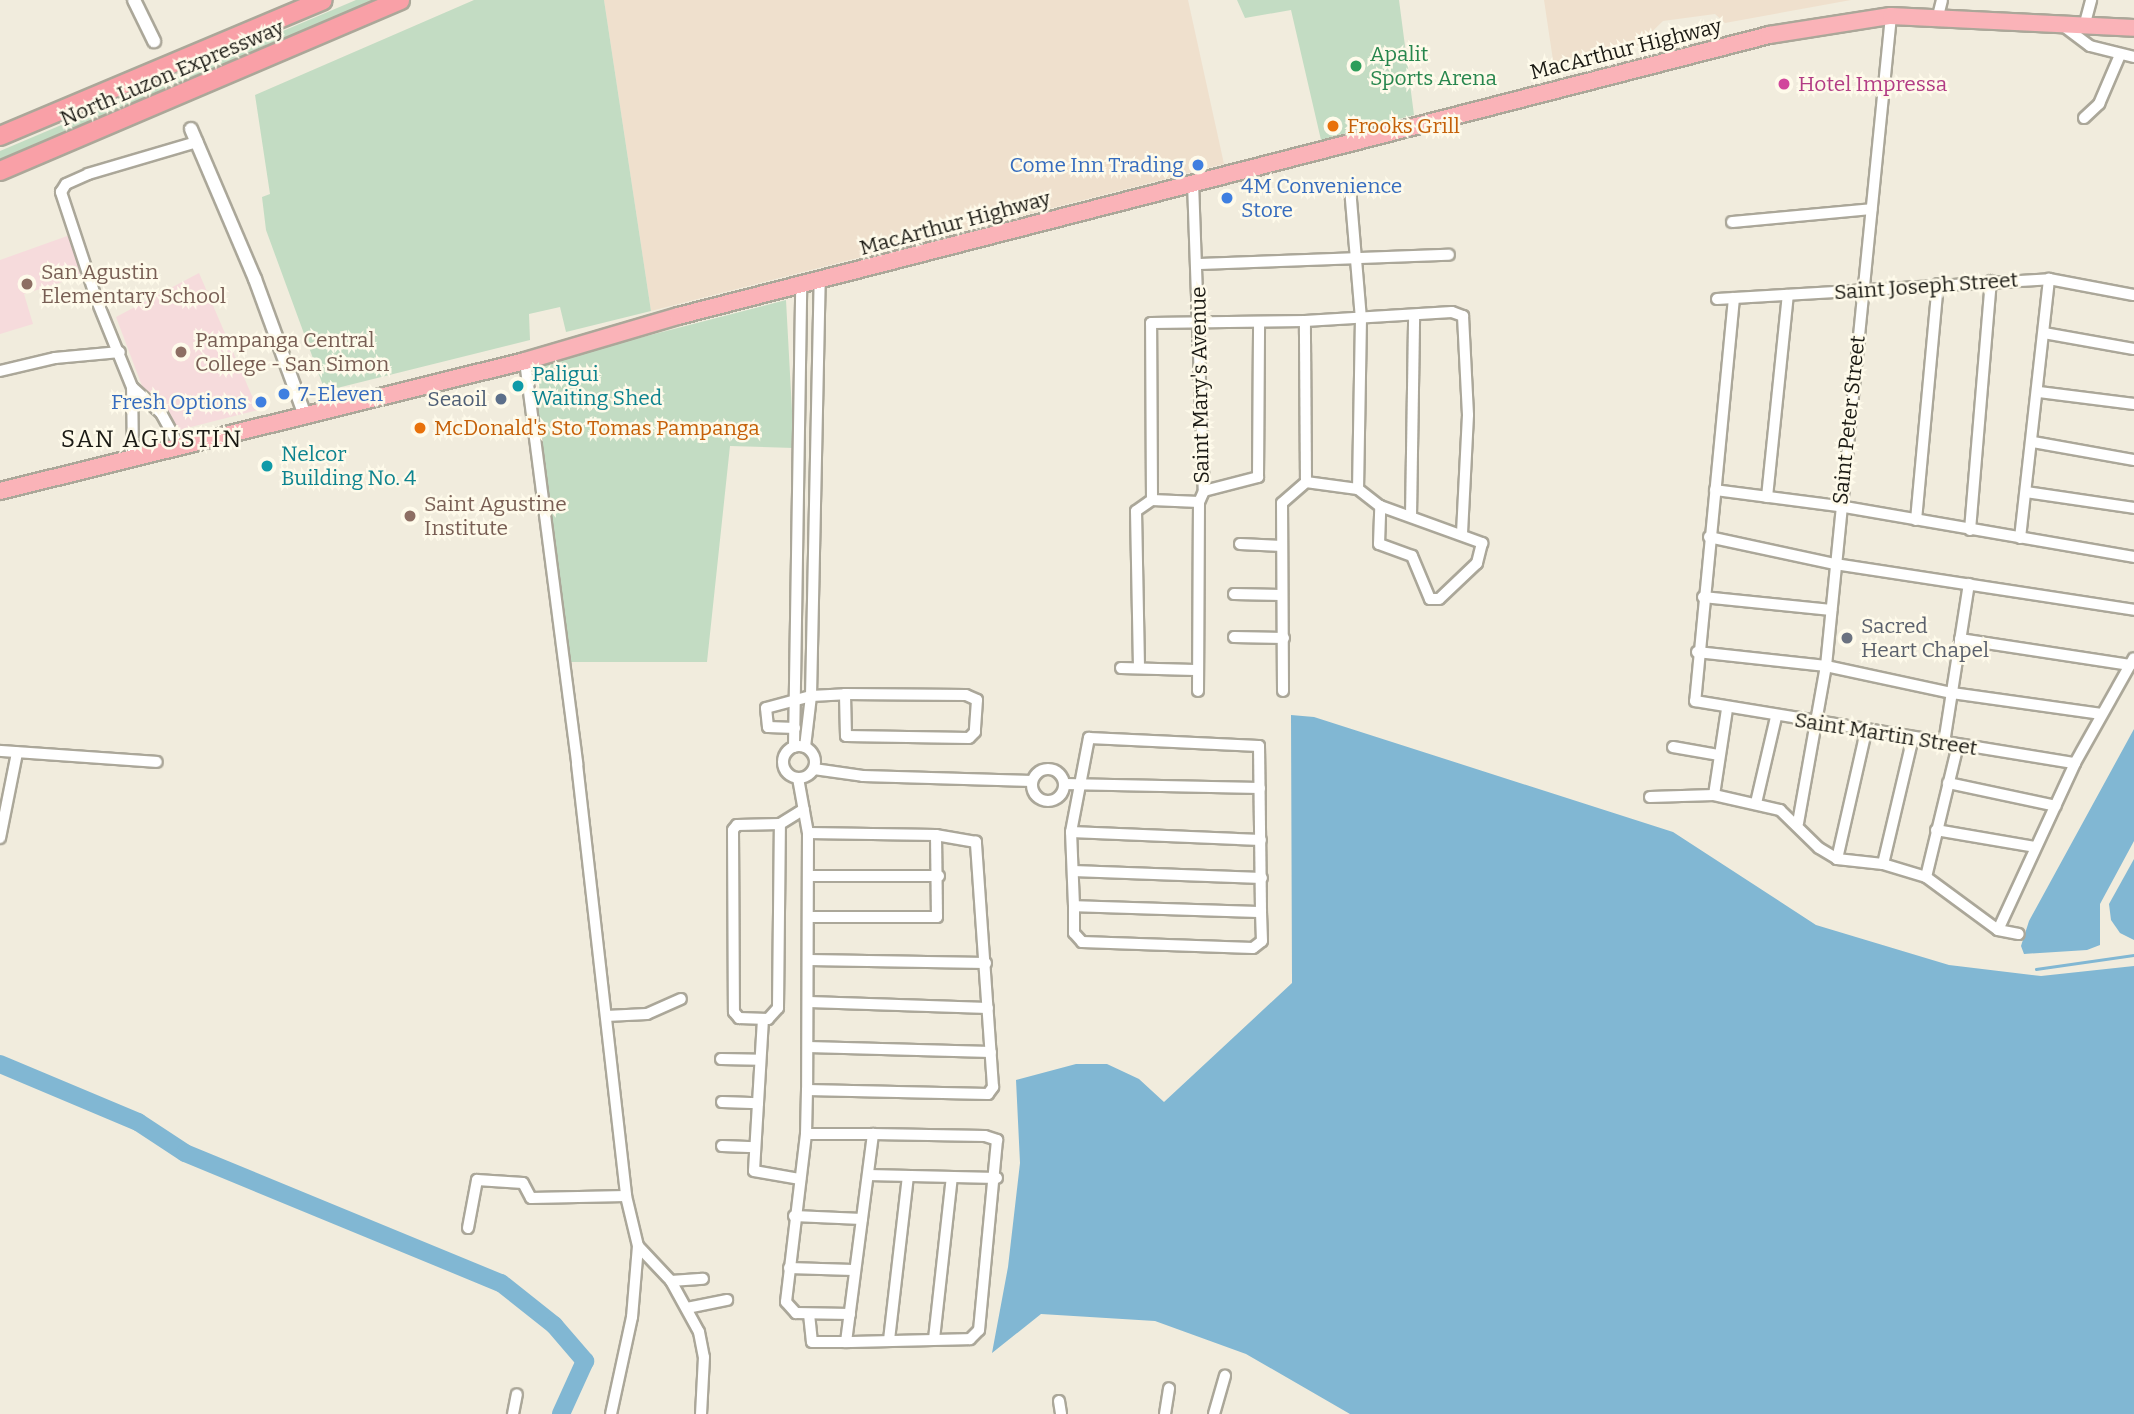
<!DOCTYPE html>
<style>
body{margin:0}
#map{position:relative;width:2134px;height:1414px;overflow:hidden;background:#f1ecdd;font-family:Bitter,serif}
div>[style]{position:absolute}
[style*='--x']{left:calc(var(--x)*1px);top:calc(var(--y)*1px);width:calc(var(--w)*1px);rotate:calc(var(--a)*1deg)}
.industrial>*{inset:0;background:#efe0cd}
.education>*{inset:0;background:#f6dbdc}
.green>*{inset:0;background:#c3dcc3}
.water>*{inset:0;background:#81b7d3}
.stream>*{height:2.5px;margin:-1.25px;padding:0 1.25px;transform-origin:1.25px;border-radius:1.25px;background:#81b7d3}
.river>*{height:18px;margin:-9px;padding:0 9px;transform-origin:9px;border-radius:9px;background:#81b7d3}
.roads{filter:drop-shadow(2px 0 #aba799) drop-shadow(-2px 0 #aba799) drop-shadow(0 2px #aba799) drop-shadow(0 -2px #aba799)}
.minor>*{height:10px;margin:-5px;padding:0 5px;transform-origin:5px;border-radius:5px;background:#fff}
.minor>.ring{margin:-5px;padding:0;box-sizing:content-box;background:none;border:10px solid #fff;border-radius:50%}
.secondary>*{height:12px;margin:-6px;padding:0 6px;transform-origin:6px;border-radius:6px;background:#fff}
.trunk>*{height:16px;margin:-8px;padding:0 8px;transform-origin:8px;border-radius:8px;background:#fab3b8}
.motorway>*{height:18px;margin:-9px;padding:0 9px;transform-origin:9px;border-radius:9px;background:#f9a0a7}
.dots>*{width:19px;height:19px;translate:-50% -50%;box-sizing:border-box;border:4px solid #fefaea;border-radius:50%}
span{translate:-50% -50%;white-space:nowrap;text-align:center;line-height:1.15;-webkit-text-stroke:5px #fefaea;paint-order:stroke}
.street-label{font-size:21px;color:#1b1a14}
.leisure-label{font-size:21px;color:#27864d}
.left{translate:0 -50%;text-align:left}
.hotel-label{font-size:21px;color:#b23c85}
.food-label{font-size:21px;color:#c56008}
.shop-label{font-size:21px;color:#366cbe}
.right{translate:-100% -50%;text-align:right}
.education-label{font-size:21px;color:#785e54}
.culture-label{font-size:21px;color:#0d838f}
.service-label{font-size:21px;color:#4e5e75}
.worship-label{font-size:21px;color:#5b616d}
.quarter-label{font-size:24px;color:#1b1a14;letter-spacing:2px}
</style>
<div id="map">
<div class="industrial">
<div style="clip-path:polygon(604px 0,1188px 0,1224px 164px,651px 311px)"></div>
<div style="clip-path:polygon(1544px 0,1851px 0,1725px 23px,1715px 14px,1663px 21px,1632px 51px,1554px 67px)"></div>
</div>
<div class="education">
<div style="clip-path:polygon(70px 235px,84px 275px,24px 294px,33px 324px,0 334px,0 260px)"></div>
<div style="clip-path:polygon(199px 273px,258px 410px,179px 430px,142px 386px,116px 317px)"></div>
</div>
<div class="green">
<div style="clip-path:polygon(356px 0,375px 0,0 159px,0 151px)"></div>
<div style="clip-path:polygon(474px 0,604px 0,651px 311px,566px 332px,560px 307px,529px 314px,530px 340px,325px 391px,266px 230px,262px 197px,270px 194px,255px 95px)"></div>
<div style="clip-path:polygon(1237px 0,1399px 0,1414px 115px,1321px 140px,1291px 10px,1245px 18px)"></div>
<div style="clip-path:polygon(786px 300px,794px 448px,730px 446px,707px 662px,569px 662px,533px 402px,540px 400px,538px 364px)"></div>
</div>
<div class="water">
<div style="clip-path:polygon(1291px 715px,1314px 717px,1673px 832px,1816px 925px,1949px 965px,2041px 976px,2134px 966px,2134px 1414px,1350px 1414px,1246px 1354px,1155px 1321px,1041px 1314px,992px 1353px,1008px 1267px,1020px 1163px,1016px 1080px,1076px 1064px,1107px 1064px,1139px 1079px,1164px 1102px,1292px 983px)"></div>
<div style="clip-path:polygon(2134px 729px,2134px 841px,2100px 904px,2100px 945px,2087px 950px,2024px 954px,2021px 946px,2029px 921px)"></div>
<div style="clip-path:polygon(2134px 859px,2134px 940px,2120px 933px,2111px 920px,2109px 904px)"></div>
</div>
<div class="stream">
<div style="--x:2036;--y:969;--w:99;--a:-8.1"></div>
</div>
<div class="river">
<div style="--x:0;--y:1064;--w:150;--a:22.8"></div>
<div style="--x:138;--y:1122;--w:56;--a:33.4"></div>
<div style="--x:185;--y:1153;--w:342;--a:22.4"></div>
<div style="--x:501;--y:1283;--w:68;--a:38.4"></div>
<div style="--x:554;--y:1325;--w:48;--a:49.3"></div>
<div style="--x:585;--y:1361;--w:58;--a:114.4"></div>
</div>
<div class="roads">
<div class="minor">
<div style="--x:1938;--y:16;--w:16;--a:-76"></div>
<div style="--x:2085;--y:23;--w:24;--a:-75"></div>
<div style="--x:2062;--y:25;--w:35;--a:37"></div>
<div style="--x:2090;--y:46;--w:45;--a:14"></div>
<div style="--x:2084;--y:118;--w:21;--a:-43"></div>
<div style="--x:2099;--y:104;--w:53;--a:-66.8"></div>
<div style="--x:1193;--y:182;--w:309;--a:88"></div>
<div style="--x:1204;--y:491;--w:12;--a:114"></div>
<div style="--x:1199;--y:502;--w:189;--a:90.3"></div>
<div style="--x:1350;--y:188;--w:130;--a:85.2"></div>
<div style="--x:1361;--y:318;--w:171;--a:91"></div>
<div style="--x:1732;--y:222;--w:140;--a:-5.3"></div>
<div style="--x:1198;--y:264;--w:251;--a:-2.1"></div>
<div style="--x:1734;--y:298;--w:405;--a:95.5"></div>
<div style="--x:1695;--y:701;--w:385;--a:9.3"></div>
<div style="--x:1717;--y:299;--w:333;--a:-3.4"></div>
<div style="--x:2049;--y:279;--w:86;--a:10.7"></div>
<div style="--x:2044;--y:333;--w:91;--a:10.1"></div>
<div style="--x:525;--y:361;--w:406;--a:82.6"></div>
<div style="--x:577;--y:764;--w:435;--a:83.5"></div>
<div style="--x:626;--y:1196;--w:51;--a:76.5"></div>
<div style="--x:638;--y:1246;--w:71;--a:94.8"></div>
<div style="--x:632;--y:1317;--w:99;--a:102.2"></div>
<div style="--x:0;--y:371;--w:57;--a:-13.3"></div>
<div style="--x:55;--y:358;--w:65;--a:-5.3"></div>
<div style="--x:132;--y:387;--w:39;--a:42"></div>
<div style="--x:161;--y:413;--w:38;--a:61"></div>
<div style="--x:2039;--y:392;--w:96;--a:7.2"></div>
<div style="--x:2033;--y:442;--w:103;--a:10.1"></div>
<div style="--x:133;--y:455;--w:68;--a:-90.8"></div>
<div style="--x:132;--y:387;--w:93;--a:-112.1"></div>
<div style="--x:97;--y:301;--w:115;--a:-108.3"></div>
<div style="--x:61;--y:192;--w:9;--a:-58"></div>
<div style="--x:66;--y:184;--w:24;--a:-24"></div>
<div style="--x:88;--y:174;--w:114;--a:-16.4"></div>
<div style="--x:1306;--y:482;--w:52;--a:7.7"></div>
<div style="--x:1358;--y:489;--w:28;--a:38"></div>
<div style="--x:1380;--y:506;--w:109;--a:19.9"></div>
<div style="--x:1482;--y:543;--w:21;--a:104"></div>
<div style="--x:1477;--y:563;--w:52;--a:136.5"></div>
<div style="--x:1439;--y:599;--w:9;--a:180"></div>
<div style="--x:1430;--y:599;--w:47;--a:-112.7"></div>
<div style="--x:1412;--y:556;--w:35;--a:-160"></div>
<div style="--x:1379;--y:544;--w:38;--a:-88"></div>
<div style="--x:1715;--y:490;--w:125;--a:7.4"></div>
<div style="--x:1839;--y:506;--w:299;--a:9.8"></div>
<div style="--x:1204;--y:491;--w:56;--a:-14.5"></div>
<div style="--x:1258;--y:477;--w:154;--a:-89.6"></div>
<div style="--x:2026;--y:492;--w:109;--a:8.4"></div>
<div style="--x:1767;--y:497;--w:203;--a:-84.1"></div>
<div style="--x:1152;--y:500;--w:47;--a:2.4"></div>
<div style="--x:1411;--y:516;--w:200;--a:-89.1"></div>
<div style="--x:1916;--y:520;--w:237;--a:-84.7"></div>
<div style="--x:1970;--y:530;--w:250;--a:-85.2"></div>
<div style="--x:1709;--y:537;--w:129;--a:12.1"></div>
<div style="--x:1835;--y:564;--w:303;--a:8.7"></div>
<div style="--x:2020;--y:538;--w:261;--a:-83.6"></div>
<div style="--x:1240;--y:544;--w:42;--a:2.7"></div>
<div style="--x:1234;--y:594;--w:47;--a:1.2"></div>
<div style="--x:1703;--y:597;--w:129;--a:5.8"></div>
<div style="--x:1234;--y:637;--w:50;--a:1.1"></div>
<div style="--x:1960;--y:639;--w:172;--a:8.7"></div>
<div style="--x:1697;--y:652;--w:130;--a:6.2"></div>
<div style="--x:1826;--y:666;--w:129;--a:12.1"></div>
<div style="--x:1952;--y:693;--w:151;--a:8"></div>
<div style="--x:1139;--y:667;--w:156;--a:-91.1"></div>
<div style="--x:1136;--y:511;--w:19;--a:-35"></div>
<div style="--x:1152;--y:500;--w:177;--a:-90.3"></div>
<div style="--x:1151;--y:323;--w:154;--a:-0.7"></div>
<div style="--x:1305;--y:321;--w:147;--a:-3.5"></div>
<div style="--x:1452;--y:312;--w:12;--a:20"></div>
<div style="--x:1463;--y:316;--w:99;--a:87.1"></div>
<div style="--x:1468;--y:415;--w:119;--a:92.9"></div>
<div style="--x:1121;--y:668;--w:74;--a:1.5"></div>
<div style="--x:1283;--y:691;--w:188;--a:-90.3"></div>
<div style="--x:1282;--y:503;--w:32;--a:-41"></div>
<div style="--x:1306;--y:482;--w:161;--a:-90.4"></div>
<div style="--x:795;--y:728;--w:27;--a:-178"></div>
<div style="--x:768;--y:727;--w:19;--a:-96"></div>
<div style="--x:766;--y:708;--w:47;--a:-14.9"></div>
<div style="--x:811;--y:696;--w:34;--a:-3"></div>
<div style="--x:845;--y:694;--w:121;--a:0.5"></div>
<div style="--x:966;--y:695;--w:12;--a:24"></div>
<div style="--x:977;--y:700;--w:32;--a:94"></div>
<div style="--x:975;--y:732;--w:8;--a:135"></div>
<div style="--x:969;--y:738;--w:123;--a:-179.1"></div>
<div style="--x:846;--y:736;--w:42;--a:-91.4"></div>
<div style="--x:1089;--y:738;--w:170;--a:2.7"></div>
<div style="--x:1259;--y:746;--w:166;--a:89.3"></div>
<div style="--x:1261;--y:912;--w:187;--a:-178.2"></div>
<div style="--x:1074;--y:906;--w:74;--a:-92.3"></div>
<div style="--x:1071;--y:832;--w:96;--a:-79.2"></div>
<div style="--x:1944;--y:743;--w:161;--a:-81.1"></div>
<div class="ring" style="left:783px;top:746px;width:22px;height:22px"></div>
<div style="--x:794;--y:747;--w:463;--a:-89.1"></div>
<div style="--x:805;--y:747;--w:51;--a:-83.3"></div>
<div style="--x:811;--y:696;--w:416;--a:-88.8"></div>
<div style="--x:1673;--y:747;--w:47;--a:9.9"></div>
<div style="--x:0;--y:751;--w:157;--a:4"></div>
<div class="ring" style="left:1032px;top:769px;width:22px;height:22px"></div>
<div style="--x:814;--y:769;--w:49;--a:8.1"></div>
<div style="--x:863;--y:776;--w:169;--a:1.7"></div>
<div style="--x:798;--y:778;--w:56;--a:79.7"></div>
<div style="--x:808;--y:833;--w:257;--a:90.2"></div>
<div style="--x:807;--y:1090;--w:181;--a:1.3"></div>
<div style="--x:988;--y:1094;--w:9;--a:-54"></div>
<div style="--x:993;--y:1087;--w:246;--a:-94"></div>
<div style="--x:976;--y:842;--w:41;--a:-170.1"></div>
<div style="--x:936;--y:835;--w:128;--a:-179.1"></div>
<div style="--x:1948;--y:783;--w:110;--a:12"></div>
<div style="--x:1064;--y:784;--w:196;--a:1.2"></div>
<div style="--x:1714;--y:795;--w:87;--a:-81.4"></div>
<div style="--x:1650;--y:797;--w:64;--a:-1.8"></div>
<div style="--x:1714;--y:795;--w:68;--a:12.8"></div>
<div style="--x:1780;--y:810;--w:54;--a:44.3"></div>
<div style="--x:1819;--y:848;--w:21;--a:31"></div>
<div style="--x:1837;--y:859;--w:46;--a:6.2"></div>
<div style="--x:1883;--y:864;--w:45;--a:16.8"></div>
<div style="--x:1926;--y:877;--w:89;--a:36.4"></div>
<div style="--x:1998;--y:930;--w:21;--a:11"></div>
<div style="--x:1756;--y:803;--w:88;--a:-76.9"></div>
<div style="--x:1798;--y:823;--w:159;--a:-79.9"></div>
<div style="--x:1826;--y:666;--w:653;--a:-84.29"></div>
<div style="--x:780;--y:824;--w:43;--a:178.7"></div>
<div style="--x:737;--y:825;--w:6;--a:129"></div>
<div style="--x:733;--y:830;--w:182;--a:89.7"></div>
<div style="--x:734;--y:1012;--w:8;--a:50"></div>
<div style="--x:739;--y:1018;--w:29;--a:2"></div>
<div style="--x:768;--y:1019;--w:15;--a:-48"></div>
<div style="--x:778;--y:1008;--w:184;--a:-89.4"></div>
<div style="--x:780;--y:824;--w:28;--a:-32"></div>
<div style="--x:1936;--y:830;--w:100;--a:9.7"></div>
<div style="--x:1071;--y:832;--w:190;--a:2.4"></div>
<div style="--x:0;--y:838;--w:87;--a:-78.7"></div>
<div style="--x:1837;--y:859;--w:131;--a:-77.2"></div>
<div style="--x:1883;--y:864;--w:130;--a:-76.7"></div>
<div style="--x:1073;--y:871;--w:189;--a:2.1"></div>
<div style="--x:809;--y:876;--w:130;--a:0"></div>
<div style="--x:1926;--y:877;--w:136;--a:-76.4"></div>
<div style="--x:1074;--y:906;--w:27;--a:90"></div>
<div style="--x:1074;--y:933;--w:12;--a:48"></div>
<div style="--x:1082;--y:942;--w:171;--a:2"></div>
<div style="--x:1253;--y:948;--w:11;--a:-38"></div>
<div style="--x:1262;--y:941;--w:29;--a:-92"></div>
<div style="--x:809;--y:917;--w:128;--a:0"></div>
<div style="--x:937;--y:917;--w:82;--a:-90.7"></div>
<div style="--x:1998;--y:930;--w:184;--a:-65.2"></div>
<div style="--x:2075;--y:763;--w:120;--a:-60.7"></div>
<div style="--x:809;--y:960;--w:177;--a:1"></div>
<div style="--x:809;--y:1002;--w:179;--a:1.9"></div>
<div style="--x:606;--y:1016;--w:41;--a:-2.8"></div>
<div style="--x:647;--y:1014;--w:37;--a:-24"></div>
<div style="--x:763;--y:1019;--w:152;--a:93.4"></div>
<div style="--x:754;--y:1171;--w:47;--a:9.9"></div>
<div style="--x:808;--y:1047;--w:183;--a:1.6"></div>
<div style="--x:721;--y:1059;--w:39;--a:1"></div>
<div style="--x:807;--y:1090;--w:44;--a:91.3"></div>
<div style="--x:806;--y:1134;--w:67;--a:0"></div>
<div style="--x:873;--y:1134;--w:112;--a:1"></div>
<div style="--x:985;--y:1136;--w:13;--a:18"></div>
<div style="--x:997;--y:1140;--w:191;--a:95.4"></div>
<div style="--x:979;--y:1330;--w:13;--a:135"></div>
<div style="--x:970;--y:1339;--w:124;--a:178.6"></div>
<div style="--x:846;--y:1342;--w:210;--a:-82.6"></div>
<div style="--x:722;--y:1102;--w:36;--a:2"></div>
<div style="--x:806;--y:1134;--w:169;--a:96.8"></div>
<div style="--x:786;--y:1302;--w:15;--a:48"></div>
<div style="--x:796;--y:1313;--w:54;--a:1.1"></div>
<div style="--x:722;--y:1146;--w:33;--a:2"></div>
<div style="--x:868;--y:1175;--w:129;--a:1.3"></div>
<div style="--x:794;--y:1216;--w:68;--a:2.5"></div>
<div style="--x:468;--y:1228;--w:49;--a:-79.4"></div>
<div style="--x:477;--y:1180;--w:46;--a:3.7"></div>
<div style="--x:523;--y:1183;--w:17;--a:62"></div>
<div style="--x:531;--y:1198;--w:95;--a:-1.2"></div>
<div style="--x:638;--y:1246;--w:48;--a:46.7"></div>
<div style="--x:671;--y:1281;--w:58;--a:61.2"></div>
<div style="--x:699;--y:1332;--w:25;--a:79"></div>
<div style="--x:704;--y:1357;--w:57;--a:93"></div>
<div style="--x:789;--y:1268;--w:64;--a:1.8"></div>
<div style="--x:671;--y:1281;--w:32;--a:-4"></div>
<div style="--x:687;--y:1308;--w:41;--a:-11.3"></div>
<div style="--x:809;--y:1314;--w:28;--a:84"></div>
<div style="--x:812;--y:1342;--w:34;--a:0"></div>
<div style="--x:934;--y:1339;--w:163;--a:-83.7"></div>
<div style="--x:889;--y:1340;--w:164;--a:-83.4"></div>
<div style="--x:1059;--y:1401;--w:13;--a:81"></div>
<div style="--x:513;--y:1414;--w:20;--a:-79"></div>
<div style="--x:1165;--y:1414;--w:26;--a:-81"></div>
<div style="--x:1214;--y:1414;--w:40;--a:-74"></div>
</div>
<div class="secondary">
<div style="--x:134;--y:0;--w:46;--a:64"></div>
<div style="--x:191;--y:129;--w:163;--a:66.9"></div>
<div style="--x:255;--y:279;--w:143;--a:69.9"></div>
</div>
<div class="trunk">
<div style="--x:0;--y:491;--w:541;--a:-13.91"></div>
<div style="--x:525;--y:361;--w:159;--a:-16.4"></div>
<div style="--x:678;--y:316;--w:1127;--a:-14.44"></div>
<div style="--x:1769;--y:35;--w:123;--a:-8.9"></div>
<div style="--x:1891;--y:16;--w:243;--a:2.8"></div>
</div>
<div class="motorway">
<div style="--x:0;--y:136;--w:350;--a:-22.8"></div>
<div style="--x:0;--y:171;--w:435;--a:-23.1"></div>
</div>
</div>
<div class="dots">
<div style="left:1356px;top:66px;background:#2e9e5b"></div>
<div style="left:1784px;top:84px;background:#d1479c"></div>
<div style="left:1333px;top:126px;background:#e8710a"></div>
<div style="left:1198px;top:165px;background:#3f7fe0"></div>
<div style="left:1227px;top:198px;background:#3f7fe0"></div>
<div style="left:27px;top:284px;background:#8d6e63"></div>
<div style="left:181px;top:352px;background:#8d6e63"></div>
<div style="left:518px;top:386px;background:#0f9aa8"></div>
<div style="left:284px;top:394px;background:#3f7fe0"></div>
<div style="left:501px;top:399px;background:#5c6f8a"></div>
<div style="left:261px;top:402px;background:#3f7fe0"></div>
<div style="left:420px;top:428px;background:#e8710a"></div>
<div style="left:267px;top:466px;background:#0f9aa8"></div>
<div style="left:410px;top:516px;background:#8d6e63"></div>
<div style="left:1847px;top:638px;background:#6b7280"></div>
</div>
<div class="street-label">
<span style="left:1626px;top:49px;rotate:-14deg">MacArthur Highway</span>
<span style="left:172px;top:73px;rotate:-23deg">North Luzon Expressway</span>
<span style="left:955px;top:223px;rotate:-15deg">MacArthur Highway</span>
<span style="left:1926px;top:286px;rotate:-4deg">Saint Joseph Street</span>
<span style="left:1200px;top:385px;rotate:-91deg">Saint Mary's Avenue</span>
<span style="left:1849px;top:420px;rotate:-84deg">Saint Peter Street</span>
<span style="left:1886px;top:734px;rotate:9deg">Saint Martin Street</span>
</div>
<div class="leisure-label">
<span class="left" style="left:1370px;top:66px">Apalit<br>Sports Arena</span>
</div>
<div class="hotel-label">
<span class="left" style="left:1798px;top:84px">Hotel Impressa</span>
</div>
<div class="food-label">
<span class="left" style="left:1347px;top:126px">Frooks Grill</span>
<span class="left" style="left:434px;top:428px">McDonald's Sto Tomas Pampanga</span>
</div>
<div class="shop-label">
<span class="right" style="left:1184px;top:165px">Come Inn Trading</span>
<span class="left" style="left:1241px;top:198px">4M Convenience<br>Store</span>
<span class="left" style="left:298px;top:394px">7-Eleven</span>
<span class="right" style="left:247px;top:402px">Fresh Options</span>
</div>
<div class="education-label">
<span class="left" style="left:41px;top:284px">San Agustin<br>Elementary School</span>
<span class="left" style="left:195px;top:352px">Pampanga Central<br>College - San Simon</span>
<span class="left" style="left:424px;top:516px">Saint Agustine<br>Institute</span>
</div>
<div class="culture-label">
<span class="left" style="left:532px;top:386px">Paligui<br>Waiting Shed</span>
<span class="left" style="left:281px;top:466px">Nelcor<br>Building No. 4</span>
</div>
<div class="service-label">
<span class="right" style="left:487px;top:399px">Seaoil</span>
</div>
<div class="worship-label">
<span class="left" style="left:1861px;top:638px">Sacred<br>Heart Chapel</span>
</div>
<div class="quarter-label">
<span style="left:152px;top:440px">SAN AGUSTIN</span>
</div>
</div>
